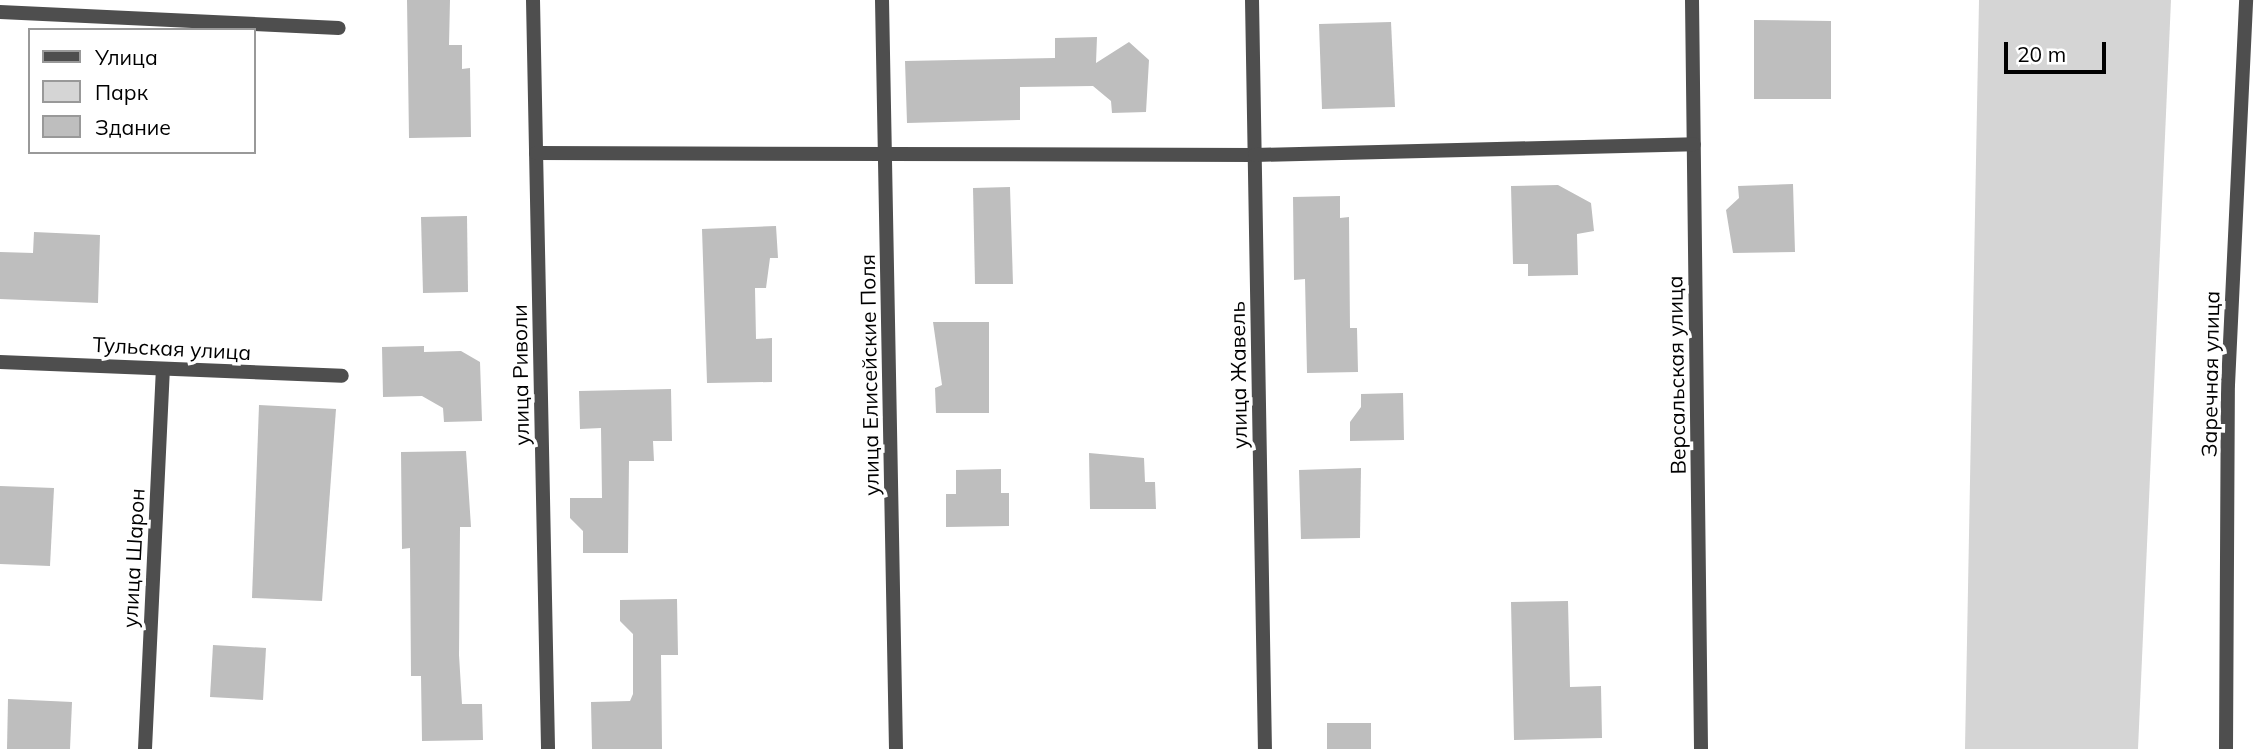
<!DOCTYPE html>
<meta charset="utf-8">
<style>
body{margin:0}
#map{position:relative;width:2259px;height:749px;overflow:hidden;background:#fff;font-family:Mulish,sans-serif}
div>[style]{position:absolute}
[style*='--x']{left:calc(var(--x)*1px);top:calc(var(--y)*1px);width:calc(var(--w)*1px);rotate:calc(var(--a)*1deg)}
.green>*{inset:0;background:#d5d5d5}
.building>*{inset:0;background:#bebebe}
.street>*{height:14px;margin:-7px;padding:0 7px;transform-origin:7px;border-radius:7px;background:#4e4e4e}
span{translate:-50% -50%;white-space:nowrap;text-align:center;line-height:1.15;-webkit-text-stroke:7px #fff;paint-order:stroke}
.street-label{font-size:21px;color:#000}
.legend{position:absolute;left:28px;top:28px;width:228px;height:126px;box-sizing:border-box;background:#fff;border:2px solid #999;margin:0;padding:9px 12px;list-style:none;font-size:21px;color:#000}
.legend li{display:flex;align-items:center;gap:14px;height:35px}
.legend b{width:35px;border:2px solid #999}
.scale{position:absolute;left:2004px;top:42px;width:102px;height:32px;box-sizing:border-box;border:4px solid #000;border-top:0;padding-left:9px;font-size:21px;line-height:24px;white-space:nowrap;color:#000;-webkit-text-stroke:5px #fff;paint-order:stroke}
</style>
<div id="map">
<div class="green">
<div style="clip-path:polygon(1979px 0,2171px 0,2138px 749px,1965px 749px)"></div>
</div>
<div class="building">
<div style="clip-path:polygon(407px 0,450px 0,449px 45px,462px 45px,462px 69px,470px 68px,471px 137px,409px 138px)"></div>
<div style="clip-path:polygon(1754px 20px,1831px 21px,1831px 99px,1754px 99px)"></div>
<div style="clip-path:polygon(1391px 22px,1395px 107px,1322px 109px,1319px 24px)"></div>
<div style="clip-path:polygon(1097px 37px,1096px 63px,1129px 42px,1149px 60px,1146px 112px,1112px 113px,1111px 101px,1093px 86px,1020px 87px,1020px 120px,907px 123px,905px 61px,1055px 58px,1055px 38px)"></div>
<div style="clip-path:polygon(1793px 184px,1795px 252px,1733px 253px,1726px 210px,1739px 198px,1738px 186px)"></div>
<div style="clip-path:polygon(1558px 185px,1591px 203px,1594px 231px,1577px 234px,1578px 275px,1528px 276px,1528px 264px,1513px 264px,1511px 186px)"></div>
<div style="clip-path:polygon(1010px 187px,1013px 284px,975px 284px,973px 188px)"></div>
<div style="clip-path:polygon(1340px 196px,1340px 218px,1349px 217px,1350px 328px,1357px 328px,1358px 372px,1307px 373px,1305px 279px,1294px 280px,1293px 197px)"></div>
<div style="clip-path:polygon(467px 216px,468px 292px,423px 293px,421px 217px)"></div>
<div style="clip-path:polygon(776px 226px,778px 258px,770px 258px,766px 288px,755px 288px,756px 339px,772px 338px,772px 382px,707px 383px,702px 229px)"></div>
<div style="clip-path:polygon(34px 232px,100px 235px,98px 303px,0 299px,0 252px,33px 253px)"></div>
<div style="clip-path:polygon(933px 322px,989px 322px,989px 413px,936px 413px,935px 388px,942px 385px)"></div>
<div style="clip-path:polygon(424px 346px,424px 352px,461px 351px,480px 362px,482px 421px,444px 422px,443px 408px,422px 396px,383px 397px,382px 347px)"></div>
<div style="clip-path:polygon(671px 389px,672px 441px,653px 441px,654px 461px,629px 461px,628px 553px,583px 553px,583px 531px,570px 518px,570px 498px,602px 498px,601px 428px,580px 429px,579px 391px)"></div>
<div style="clip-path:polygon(1403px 393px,1404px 440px,1350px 441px,1350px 422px,1361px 407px,1361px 394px)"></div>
<div style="clip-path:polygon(259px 405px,336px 409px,322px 601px,252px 598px)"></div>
<div style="clip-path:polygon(466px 451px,471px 527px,460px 527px,459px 655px,462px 704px,482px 704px,483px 740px,422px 741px,421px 676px,411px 676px,410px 548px,402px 549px,401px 452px)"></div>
<div style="clip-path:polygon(1089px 453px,1144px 458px,1145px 482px,1155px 482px,1156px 509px,1090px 509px)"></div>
<div style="clip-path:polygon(1361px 468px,1360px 538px,1301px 539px,1299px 470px)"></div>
<div style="clip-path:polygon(1001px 469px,1001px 493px,1009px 493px,1009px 526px,946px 527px,946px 494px,956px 494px,956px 470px)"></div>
<div style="clip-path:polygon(0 486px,54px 488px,50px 566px,0 564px)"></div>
<div style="clip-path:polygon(677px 599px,678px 655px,661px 655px,662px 749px,592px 749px,591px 702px,630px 701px,633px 694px,633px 634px,620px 621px,620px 600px)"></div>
<div style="clip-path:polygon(1568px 601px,1570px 687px,1601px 686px,1602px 738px,1514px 740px,1511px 602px)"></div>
<div style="clip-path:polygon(213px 645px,266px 648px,263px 700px,210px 697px)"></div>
<div style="clip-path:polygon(8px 699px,72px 702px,70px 749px,7px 749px)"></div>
<div style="clip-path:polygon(1327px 723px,1371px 723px,1371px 749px,1327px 749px)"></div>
</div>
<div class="street">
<div style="--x:533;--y:0;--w:749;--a:88.85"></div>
<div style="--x:882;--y:0;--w:749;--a:88.93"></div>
<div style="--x:1252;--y:0;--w:749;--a:89.01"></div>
<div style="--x:1692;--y:0;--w:749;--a:89.31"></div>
<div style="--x:0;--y:12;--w:339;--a:2.7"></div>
<div style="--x:536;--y:153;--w:719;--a:0.16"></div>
<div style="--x:1255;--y:155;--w:439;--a:-1.4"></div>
<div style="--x:0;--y:362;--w:342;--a:2.3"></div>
<div style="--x:145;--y:749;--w:380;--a:-87.3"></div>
<div style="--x:2226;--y:749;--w:364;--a:-89.7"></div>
<div style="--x:2228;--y:385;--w:385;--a:-87.3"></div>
</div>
<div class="street-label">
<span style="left:172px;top:348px;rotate:3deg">Тульская улица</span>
<span style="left:2210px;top:374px;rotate:-89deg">Заречная улица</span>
<span style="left:520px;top:375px;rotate:-91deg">улица Риволи</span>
<span style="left:869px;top:375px;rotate:-91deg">улица Елисейские Поля</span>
<span style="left:1238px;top:375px;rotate:-91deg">улица Жавель</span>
<span style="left:1676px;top:375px;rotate:-91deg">Версальская улица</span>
<span style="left:133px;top:558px;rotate:-87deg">улица Шарон</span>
</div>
<ul class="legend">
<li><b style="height:9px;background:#4e4e4e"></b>Улица</li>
<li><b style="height:19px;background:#d5d5d5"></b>Парк</li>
<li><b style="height:19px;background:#bebebe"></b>Здание</li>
</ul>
<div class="scale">20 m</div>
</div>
